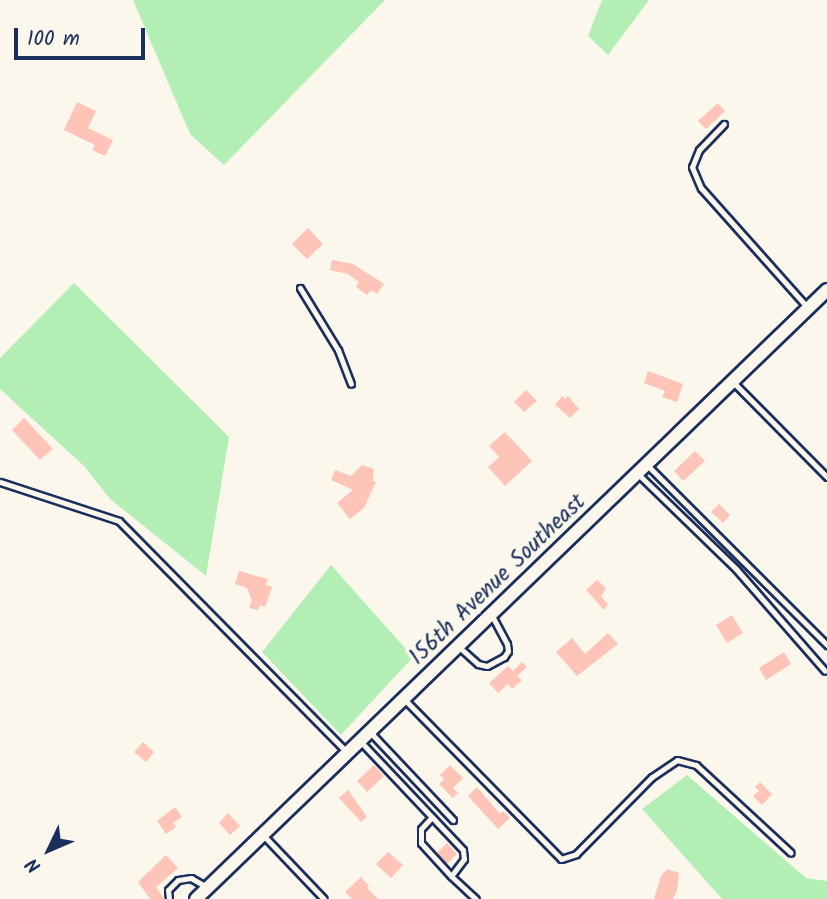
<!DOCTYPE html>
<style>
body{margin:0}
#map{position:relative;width:827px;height:899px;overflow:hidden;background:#fbf7ec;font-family:Kalam,sans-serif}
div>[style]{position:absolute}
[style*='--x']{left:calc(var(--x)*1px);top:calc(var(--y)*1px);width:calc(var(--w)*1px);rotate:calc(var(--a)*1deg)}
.green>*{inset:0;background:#b3efb5}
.building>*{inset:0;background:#ffc4b8}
.roads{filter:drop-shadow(2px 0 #1b2f5e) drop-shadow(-2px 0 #1b2f5e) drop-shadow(0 2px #1b2f5e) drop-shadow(0 -2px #1b2f5e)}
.service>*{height:5px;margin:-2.5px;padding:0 2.5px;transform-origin:2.5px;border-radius:2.5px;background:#fbf7ec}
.tertiary>*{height:12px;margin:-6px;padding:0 6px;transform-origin:6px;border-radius:6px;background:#fbf7ec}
span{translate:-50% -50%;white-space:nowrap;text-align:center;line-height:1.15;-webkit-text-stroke:7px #fbf7ec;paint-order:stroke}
.street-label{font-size:23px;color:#1b2f5e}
.north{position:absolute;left:14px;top:815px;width:70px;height:70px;-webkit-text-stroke:5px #fbf7ec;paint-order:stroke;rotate:226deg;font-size:19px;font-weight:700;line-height:28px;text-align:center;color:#1b2f5e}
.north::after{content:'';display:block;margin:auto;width:24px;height:32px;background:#1b2f5e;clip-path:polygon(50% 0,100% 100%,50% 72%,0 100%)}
.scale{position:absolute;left:14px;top:28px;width:131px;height:32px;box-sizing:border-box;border:4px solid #1b2f5e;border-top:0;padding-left:9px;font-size:21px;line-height:24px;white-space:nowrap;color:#1b2f5e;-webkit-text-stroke:5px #fbf7ec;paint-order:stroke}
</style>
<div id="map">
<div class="green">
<div style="clip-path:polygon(133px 0,385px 0,224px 165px,190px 134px)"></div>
<div style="clip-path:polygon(602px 0,649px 0,608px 55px,588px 36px)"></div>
<div style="clip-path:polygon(74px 283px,229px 437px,206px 576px,110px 499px,84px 466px,0 389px,0 358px)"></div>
<div style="clip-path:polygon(331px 565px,413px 657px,341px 735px,262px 652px)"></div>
<div style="clip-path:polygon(687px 775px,806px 878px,827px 881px,827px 899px,722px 899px,642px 809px)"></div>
</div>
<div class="building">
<div style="clip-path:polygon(77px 102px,96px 111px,88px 128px,113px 140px,105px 156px,92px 150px,95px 145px,64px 130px)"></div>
<div style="clip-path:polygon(718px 103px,725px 111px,706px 129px,698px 121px)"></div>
<div style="clip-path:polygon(308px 228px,323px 244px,307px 259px,292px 244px)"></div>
<div style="clip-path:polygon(332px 260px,353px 264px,384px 284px,377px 294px,371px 290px,367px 295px,356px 287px,359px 282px,348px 274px,330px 270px)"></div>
<div style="clip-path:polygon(648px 371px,683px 384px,677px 402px,662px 397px,665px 391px,644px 383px)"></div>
<div style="clip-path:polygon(526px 390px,537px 401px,524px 412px,514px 402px)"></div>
<div style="clip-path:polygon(562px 396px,565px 399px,568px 396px,579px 409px,570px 418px,555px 405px)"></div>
<div style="clip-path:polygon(24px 418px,53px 449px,40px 460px,12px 430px)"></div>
<div style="clip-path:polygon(505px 432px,532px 461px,505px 486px,488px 467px,499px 457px,489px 446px)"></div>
<div style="clip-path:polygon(695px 451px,705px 461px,683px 481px,674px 471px)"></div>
<div style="clip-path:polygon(362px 465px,374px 469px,373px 481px,376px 482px,364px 508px,350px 519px,337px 503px,353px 490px,331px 480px,335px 470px,351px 476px)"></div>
<div style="clip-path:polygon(719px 504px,730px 515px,723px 523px,711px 512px)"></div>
<div style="clip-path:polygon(239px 571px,268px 579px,266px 585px,272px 587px,265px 607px,260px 605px,258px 610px,249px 608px,252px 600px,247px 588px,235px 584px)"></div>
<div style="clip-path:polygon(597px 580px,606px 588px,601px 597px,608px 604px,604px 610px,586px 590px)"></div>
<div style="clip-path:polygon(732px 615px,743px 633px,727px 643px,716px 625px)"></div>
<div style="clip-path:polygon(608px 633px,618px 644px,577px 676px,556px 652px,572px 638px,585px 654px)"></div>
<div style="clip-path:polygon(784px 652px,791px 664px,766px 680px,759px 668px)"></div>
<div style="clip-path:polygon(522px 662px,527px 667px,517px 676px,522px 680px,512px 689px,508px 684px,498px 693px,489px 683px,508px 666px,513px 671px)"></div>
<div style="clip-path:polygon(143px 742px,154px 752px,146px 762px,134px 752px)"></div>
<div style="clip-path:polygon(374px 765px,384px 776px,367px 792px,357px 781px)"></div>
<div style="clip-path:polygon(450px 765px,463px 778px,453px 788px,458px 793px,453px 798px,439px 784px,444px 779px,440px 775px)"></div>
<div style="clip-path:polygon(760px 782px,772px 794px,762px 805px,753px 796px,759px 791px,755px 787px)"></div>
<div style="clip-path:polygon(477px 787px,500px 814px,503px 811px,510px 818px,498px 829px,468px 796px)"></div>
<div style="clip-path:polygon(348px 790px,367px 817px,361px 822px,339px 798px)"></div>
<div style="clip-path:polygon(175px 807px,182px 817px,173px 823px,176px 827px,166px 834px,157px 821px)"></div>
<div style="clip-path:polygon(228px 813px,240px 826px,230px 835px,219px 823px)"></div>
<div style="clip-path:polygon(447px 843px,457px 854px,447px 864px,437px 853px)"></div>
<div style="clip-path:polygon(388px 852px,403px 865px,391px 878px,376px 864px)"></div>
<div style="clip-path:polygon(166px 855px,178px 868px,156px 887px,164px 899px,150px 899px,138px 882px)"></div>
<div style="clip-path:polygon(667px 869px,679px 873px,677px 890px,673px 899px,654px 899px,661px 876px)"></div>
<div style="clip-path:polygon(361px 877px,369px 886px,367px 888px,378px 899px,352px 899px,345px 892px)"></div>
</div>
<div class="roads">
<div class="service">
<div style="--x:724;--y:124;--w:36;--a:134"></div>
<div style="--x:699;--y:150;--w:18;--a:112"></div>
<div style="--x:692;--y:167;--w:23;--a:67"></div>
<div style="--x:701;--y:188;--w:161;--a:48.3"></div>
<div style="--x:300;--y:288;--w:73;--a:58.5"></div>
<div style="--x:338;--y:350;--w:36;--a:69"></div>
<div style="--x:732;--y:381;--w:135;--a:45.3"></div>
<div style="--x:647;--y:465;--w:255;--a:45"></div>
<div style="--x:638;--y:474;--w:136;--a:44.1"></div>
<div style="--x:736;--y:569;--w:135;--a:48.9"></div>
<div style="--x:0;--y:482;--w:125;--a:18.1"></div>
<div style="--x:119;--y:521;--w:326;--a:45.4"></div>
<div style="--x:459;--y:647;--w:25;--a:42"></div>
<div style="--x:478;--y:664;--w:9;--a:13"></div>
<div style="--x:487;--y:666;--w:19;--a:-28"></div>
<div style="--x:504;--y:657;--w:7;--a:-56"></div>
<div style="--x:508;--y:651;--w:7;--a:-98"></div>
<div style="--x:507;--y:644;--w:32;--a:-118"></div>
<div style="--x:404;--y:699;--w:224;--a:45.5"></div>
<div style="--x:561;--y:859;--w:16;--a:-18"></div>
<div style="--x:576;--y:854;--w:108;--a:-45.4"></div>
<div style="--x:652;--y:777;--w:30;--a:-34"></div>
<div style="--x:677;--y:760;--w:20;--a:15"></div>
<div style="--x:696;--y:765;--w:129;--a:42.8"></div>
<div style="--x:370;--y:732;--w:121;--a:46.7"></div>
<div style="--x:360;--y:741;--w:150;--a:46.6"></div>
<div style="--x:463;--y:850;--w:9;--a:84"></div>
<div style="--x:464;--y:859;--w:21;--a:127"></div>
<div style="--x:451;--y:876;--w:34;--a:43"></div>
<div style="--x:432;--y:817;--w:16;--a:133"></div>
<div style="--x:421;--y:829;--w:14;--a:90"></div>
<div style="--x:421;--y:843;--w:45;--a:47.7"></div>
<div style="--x:263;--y:835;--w:88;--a:46.4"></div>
<div style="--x:169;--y:899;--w:9;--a:-96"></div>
<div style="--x:168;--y:890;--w:14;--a:-45"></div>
<div style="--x:178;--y:880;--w:13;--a:-9"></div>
<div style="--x:191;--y:878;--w:20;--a:30"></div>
</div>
<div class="tertiary">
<div style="--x:196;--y:899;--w:877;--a:-43.98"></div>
</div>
</div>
<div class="street-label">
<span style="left:498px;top:580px;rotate:-44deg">156th Avenue Southeast</span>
</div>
<div class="north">N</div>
<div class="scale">100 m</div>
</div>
